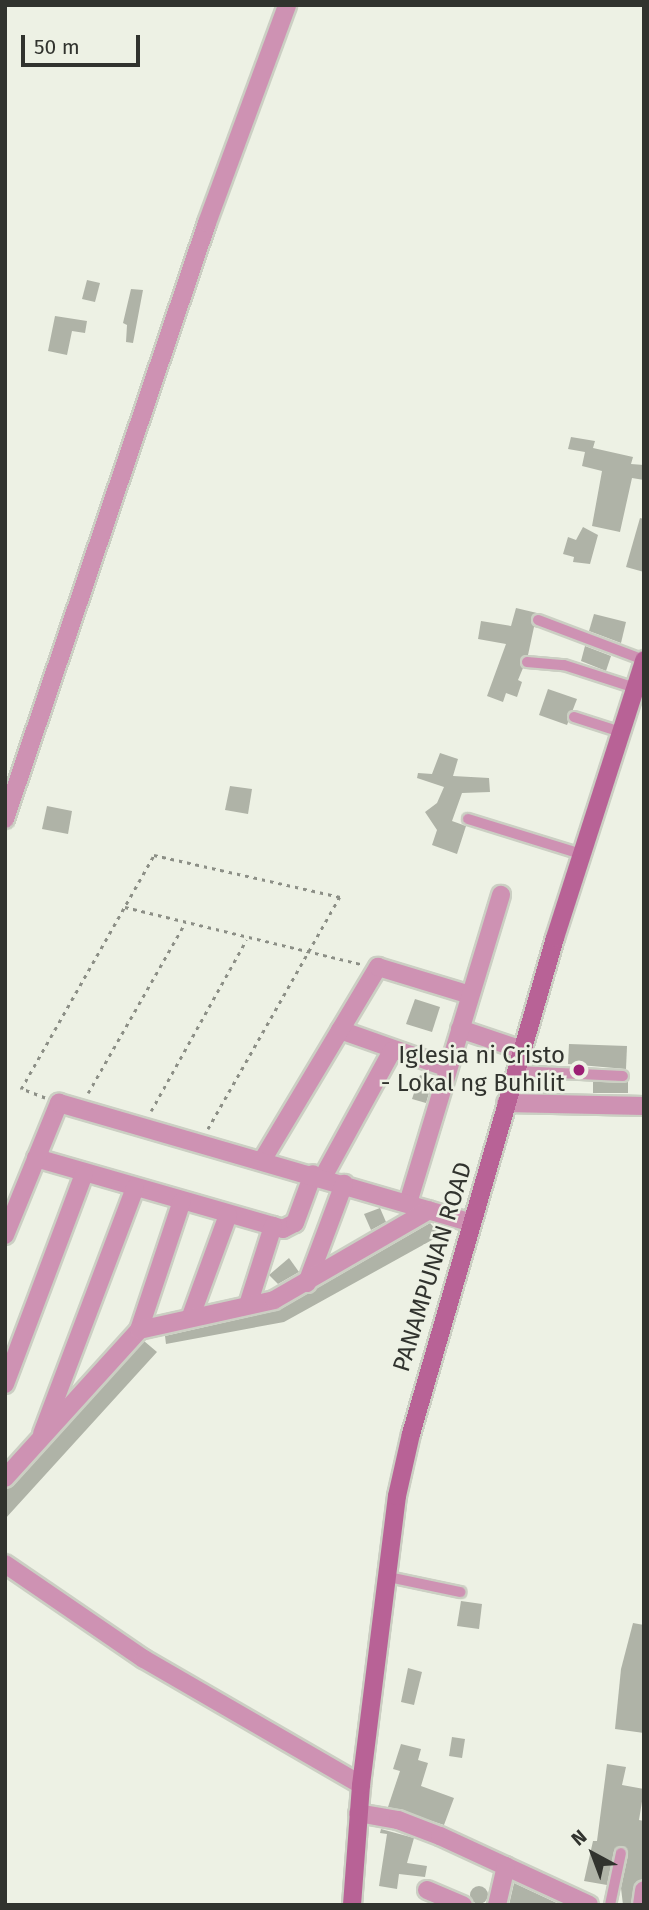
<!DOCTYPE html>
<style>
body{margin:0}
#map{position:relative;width:649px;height:1910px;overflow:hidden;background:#edf1e4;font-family:"Fira Sans",sans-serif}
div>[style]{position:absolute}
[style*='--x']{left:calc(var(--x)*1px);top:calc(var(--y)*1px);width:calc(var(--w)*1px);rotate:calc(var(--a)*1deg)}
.building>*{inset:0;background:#afb3a7}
.round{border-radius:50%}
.path>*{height:2.5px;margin-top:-1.25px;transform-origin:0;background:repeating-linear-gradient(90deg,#8c8f86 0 3.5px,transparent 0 8.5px)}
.roads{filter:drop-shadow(2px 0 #cbcfc3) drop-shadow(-2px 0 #cbcfc3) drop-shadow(0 2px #cbcfc3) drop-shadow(0 -2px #cbcfc3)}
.lane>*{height:10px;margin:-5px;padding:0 5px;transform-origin:5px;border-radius:5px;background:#ce92b3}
.street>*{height:18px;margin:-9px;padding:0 9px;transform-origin:9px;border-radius:9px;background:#ce92b3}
.secondary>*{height:18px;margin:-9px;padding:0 9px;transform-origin:9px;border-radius:9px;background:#b86296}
.dots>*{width:19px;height:19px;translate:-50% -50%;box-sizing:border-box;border:4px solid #edf1e4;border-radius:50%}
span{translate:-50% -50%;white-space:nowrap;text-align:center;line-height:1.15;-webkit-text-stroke:5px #edf1e4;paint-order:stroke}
.poi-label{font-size:24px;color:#31332e}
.right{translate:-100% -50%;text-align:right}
.street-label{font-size:24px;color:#31332e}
.frame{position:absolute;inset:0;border:7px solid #31332e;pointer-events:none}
.north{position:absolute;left:558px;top:1819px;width:70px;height:70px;-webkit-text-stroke:5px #edf1e4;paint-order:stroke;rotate:319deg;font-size:19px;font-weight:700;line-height:28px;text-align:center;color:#31332e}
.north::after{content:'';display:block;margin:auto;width:24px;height:32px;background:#31332e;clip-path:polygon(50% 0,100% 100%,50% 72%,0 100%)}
.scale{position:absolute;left:21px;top:35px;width:119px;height:32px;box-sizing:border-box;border:4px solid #31332e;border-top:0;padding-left:9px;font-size:21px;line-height:24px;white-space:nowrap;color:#31332e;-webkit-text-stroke:5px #edf1e4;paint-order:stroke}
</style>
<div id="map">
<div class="building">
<div style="clip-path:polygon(87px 280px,100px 283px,95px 302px,82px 299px)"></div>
<div style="clip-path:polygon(131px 289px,143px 290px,133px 343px,126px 342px,127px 325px,123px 323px)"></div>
<div style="clip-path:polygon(55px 316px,87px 321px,85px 333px,72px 331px,67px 355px,48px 351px)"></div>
<div style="clip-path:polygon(571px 437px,595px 441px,593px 448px,633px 457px,631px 464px,644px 465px,644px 480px,632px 478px,620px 532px,592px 526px,602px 471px,582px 466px,585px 452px,568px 449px)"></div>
<div style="clip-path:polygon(640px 518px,644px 519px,644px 572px,626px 567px)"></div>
<div style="clip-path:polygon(583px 527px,598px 535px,590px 564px,573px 562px,574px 557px,563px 554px,568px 537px,576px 540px)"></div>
<div style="clip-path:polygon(516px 608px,537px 613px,531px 621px,539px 628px,534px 627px,528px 655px,520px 661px,523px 668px,518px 680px,522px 682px,517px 697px,506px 693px,503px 702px,487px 696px,506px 644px,478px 639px,481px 621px,511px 626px)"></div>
<div style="clip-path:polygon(594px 614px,626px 622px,621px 643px,589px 631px)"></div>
<div style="clip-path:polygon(585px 646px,611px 656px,606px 671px,581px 661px)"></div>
<div style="clip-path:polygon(548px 689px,577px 699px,567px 725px,539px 715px)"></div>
<div style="clip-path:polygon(440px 753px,458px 759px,453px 776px,489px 778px,490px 792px,462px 793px,452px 821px,466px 826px,457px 854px,432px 845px,437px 830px,425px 812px,437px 803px,444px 787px,417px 778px,418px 773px,432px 774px)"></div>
<div style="clip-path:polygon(230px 786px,252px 789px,248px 814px,225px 810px)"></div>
<div style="clip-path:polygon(47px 806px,72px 811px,68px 834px,42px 829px)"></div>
<div style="clip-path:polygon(415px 999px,440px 1007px,432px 1032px,406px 1024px)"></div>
<div style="clip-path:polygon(569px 1044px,627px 1046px,626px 1069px,568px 1064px)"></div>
<div style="clip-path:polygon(420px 1075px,433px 1080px,426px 1103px,412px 1099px)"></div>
<div style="clip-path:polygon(628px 1081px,628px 1093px,593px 1093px,593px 1082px)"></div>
<div style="clip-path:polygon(380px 1208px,386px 1222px,371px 1230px,364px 1214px)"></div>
<div style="clip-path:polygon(430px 1223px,441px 1235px,284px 1322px,166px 1344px,165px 1336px,279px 1310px)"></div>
<div style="clip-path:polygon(289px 1258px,299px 1272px,278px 1284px,269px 1275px)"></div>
<div style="clip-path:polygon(144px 1341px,157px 1352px,5px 1519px,5px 1489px,13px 1486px)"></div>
<div style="clip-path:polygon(461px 1601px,482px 1604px,479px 1629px,457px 1626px)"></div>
<div style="clip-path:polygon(633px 1623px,644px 1625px,644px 1733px,615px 1729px,621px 1669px)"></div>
<div style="clip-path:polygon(408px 1668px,422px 1672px,414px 1705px,401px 1702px)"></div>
<div style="clip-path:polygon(452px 1737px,465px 1739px,462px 1758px,449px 1756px)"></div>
<div style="clip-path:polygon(401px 1744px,421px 1749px,418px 1760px,428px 1763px,421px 1786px,454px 1798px,444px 1825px,388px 1807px,400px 1771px,393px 1769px)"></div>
<div style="clip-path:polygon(607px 1764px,626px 1767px,622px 1785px,644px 1789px,639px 1820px,644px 1821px,642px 1879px,635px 1884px,631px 1905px,623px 1905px,621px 1888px,628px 1855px,625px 1847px,614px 1851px,607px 1885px,584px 1881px,593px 1841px,597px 1841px)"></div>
<div style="clip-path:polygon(381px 1829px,414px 1838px,407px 1863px,427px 1866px,425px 1877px,399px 1874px,397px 1889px,379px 1886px,387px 1834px,380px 1833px)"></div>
<div style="clip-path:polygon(514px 1883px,561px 1905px,509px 1905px)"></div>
<div class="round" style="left:470px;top:1886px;width:18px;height:18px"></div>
</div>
<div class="path">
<div style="--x:125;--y:907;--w:242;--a:13.6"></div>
<div style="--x:88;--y:1093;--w:196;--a:-60.3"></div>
<div style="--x:45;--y:1098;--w:26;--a:-159"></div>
<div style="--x:21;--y:1089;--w:269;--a:-60.4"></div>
<div style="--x:154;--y:855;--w:191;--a:12.7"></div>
<div style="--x:340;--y:897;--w:267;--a:119.6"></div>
<div style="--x:151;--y:1111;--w:196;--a:-60.9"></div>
</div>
<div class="roads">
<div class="lane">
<div style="--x:538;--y:620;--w:113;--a:20.7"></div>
<div style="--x:527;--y:662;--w:37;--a:5"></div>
<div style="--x:564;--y:665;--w:75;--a:17.9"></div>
<div style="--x:574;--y:717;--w:49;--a:17.7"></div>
<div style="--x:468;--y:819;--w:118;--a:17.2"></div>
<div style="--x:516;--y:1071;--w:107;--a:2.7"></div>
<div style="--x:388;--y:1577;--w:74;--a:11.8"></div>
<div style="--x:610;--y:1905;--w:53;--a:-78.1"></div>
</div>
<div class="street">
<div style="--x:5;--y:819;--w:629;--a:-71.28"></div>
<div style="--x:207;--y:223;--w:232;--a:-69.8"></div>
<div style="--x:460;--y:1029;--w:65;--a:18.7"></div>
<div style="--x:340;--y:1030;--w:114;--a:19.4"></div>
<div style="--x:506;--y:1103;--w:138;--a:1.2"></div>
<div style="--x:36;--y:1158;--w:257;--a:16"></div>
<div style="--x:283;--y:1229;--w:13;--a:-27"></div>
<div style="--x:295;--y:1223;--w:52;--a:-69.8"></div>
<div style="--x:263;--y:1159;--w:224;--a:-59.1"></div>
<div style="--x:378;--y:967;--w:96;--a:16.9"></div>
<div style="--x:323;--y:1177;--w:144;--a:-61.3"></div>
<div style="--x:408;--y:1203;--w:322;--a:-73.2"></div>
<div style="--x:5;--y:1235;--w:143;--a:-67.8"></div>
<div style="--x:59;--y:1103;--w:430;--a:16.2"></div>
<div style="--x:307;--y:1283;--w:106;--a:-69.5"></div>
<div style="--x:248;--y:1305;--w:83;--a:-72.4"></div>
<div style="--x:191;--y:1316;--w:108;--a:-69.9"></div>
<div style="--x:139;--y:1330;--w:136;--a:-71.6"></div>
<div style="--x:5;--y:1384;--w:224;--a:-69.4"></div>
<div style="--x:42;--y:1434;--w:263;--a:-69.3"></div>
<div style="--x:5;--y:1478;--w:200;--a:-47.8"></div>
<div style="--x:139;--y:1330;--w:138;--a:-12.5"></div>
<div style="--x:274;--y:1300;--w:179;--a:-30.1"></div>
<div style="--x:5;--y:1564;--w:168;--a:34.4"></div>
<div style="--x:144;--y:1659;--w:251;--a:30.1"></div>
<div style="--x:358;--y:1813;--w:41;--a:9.9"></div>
<div style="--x:398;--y:1820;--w:45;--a:20.9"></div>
<div style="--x:440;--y:1836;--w:164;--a:24.8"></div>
<div style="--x:427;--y:1890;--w:39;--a:23"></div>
<div style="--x:497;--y:1905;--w:40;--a:-77"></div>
<div style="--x:642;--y:1905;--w:15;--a:-82"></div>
</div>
<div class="secondary">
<div style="--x:352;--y:1905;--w:120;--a:-85.7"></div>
<div style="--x:361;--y:1785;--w:291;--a:-82.9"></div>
<div style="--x:397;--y:1496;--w:64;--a:-77.3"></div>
<div style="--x:411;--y:1434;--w:516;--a:-73.81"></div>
<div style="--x:555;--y:938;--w:292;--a:-72.2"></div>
</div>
</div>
<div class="dots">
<div style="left:579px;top:1070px;background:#9c1e74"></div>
</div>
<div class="poi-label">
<span class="right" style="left:565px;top:1070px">Iglesia ni Cristo<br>- Lokal ng Buhilit</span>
</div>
<div class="street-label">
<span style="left:433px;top:1267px;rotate:-73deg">PANAMPUNAN ROAD</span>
</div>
<div class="frame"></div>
<div class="north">N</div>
<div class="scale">50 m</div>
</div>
